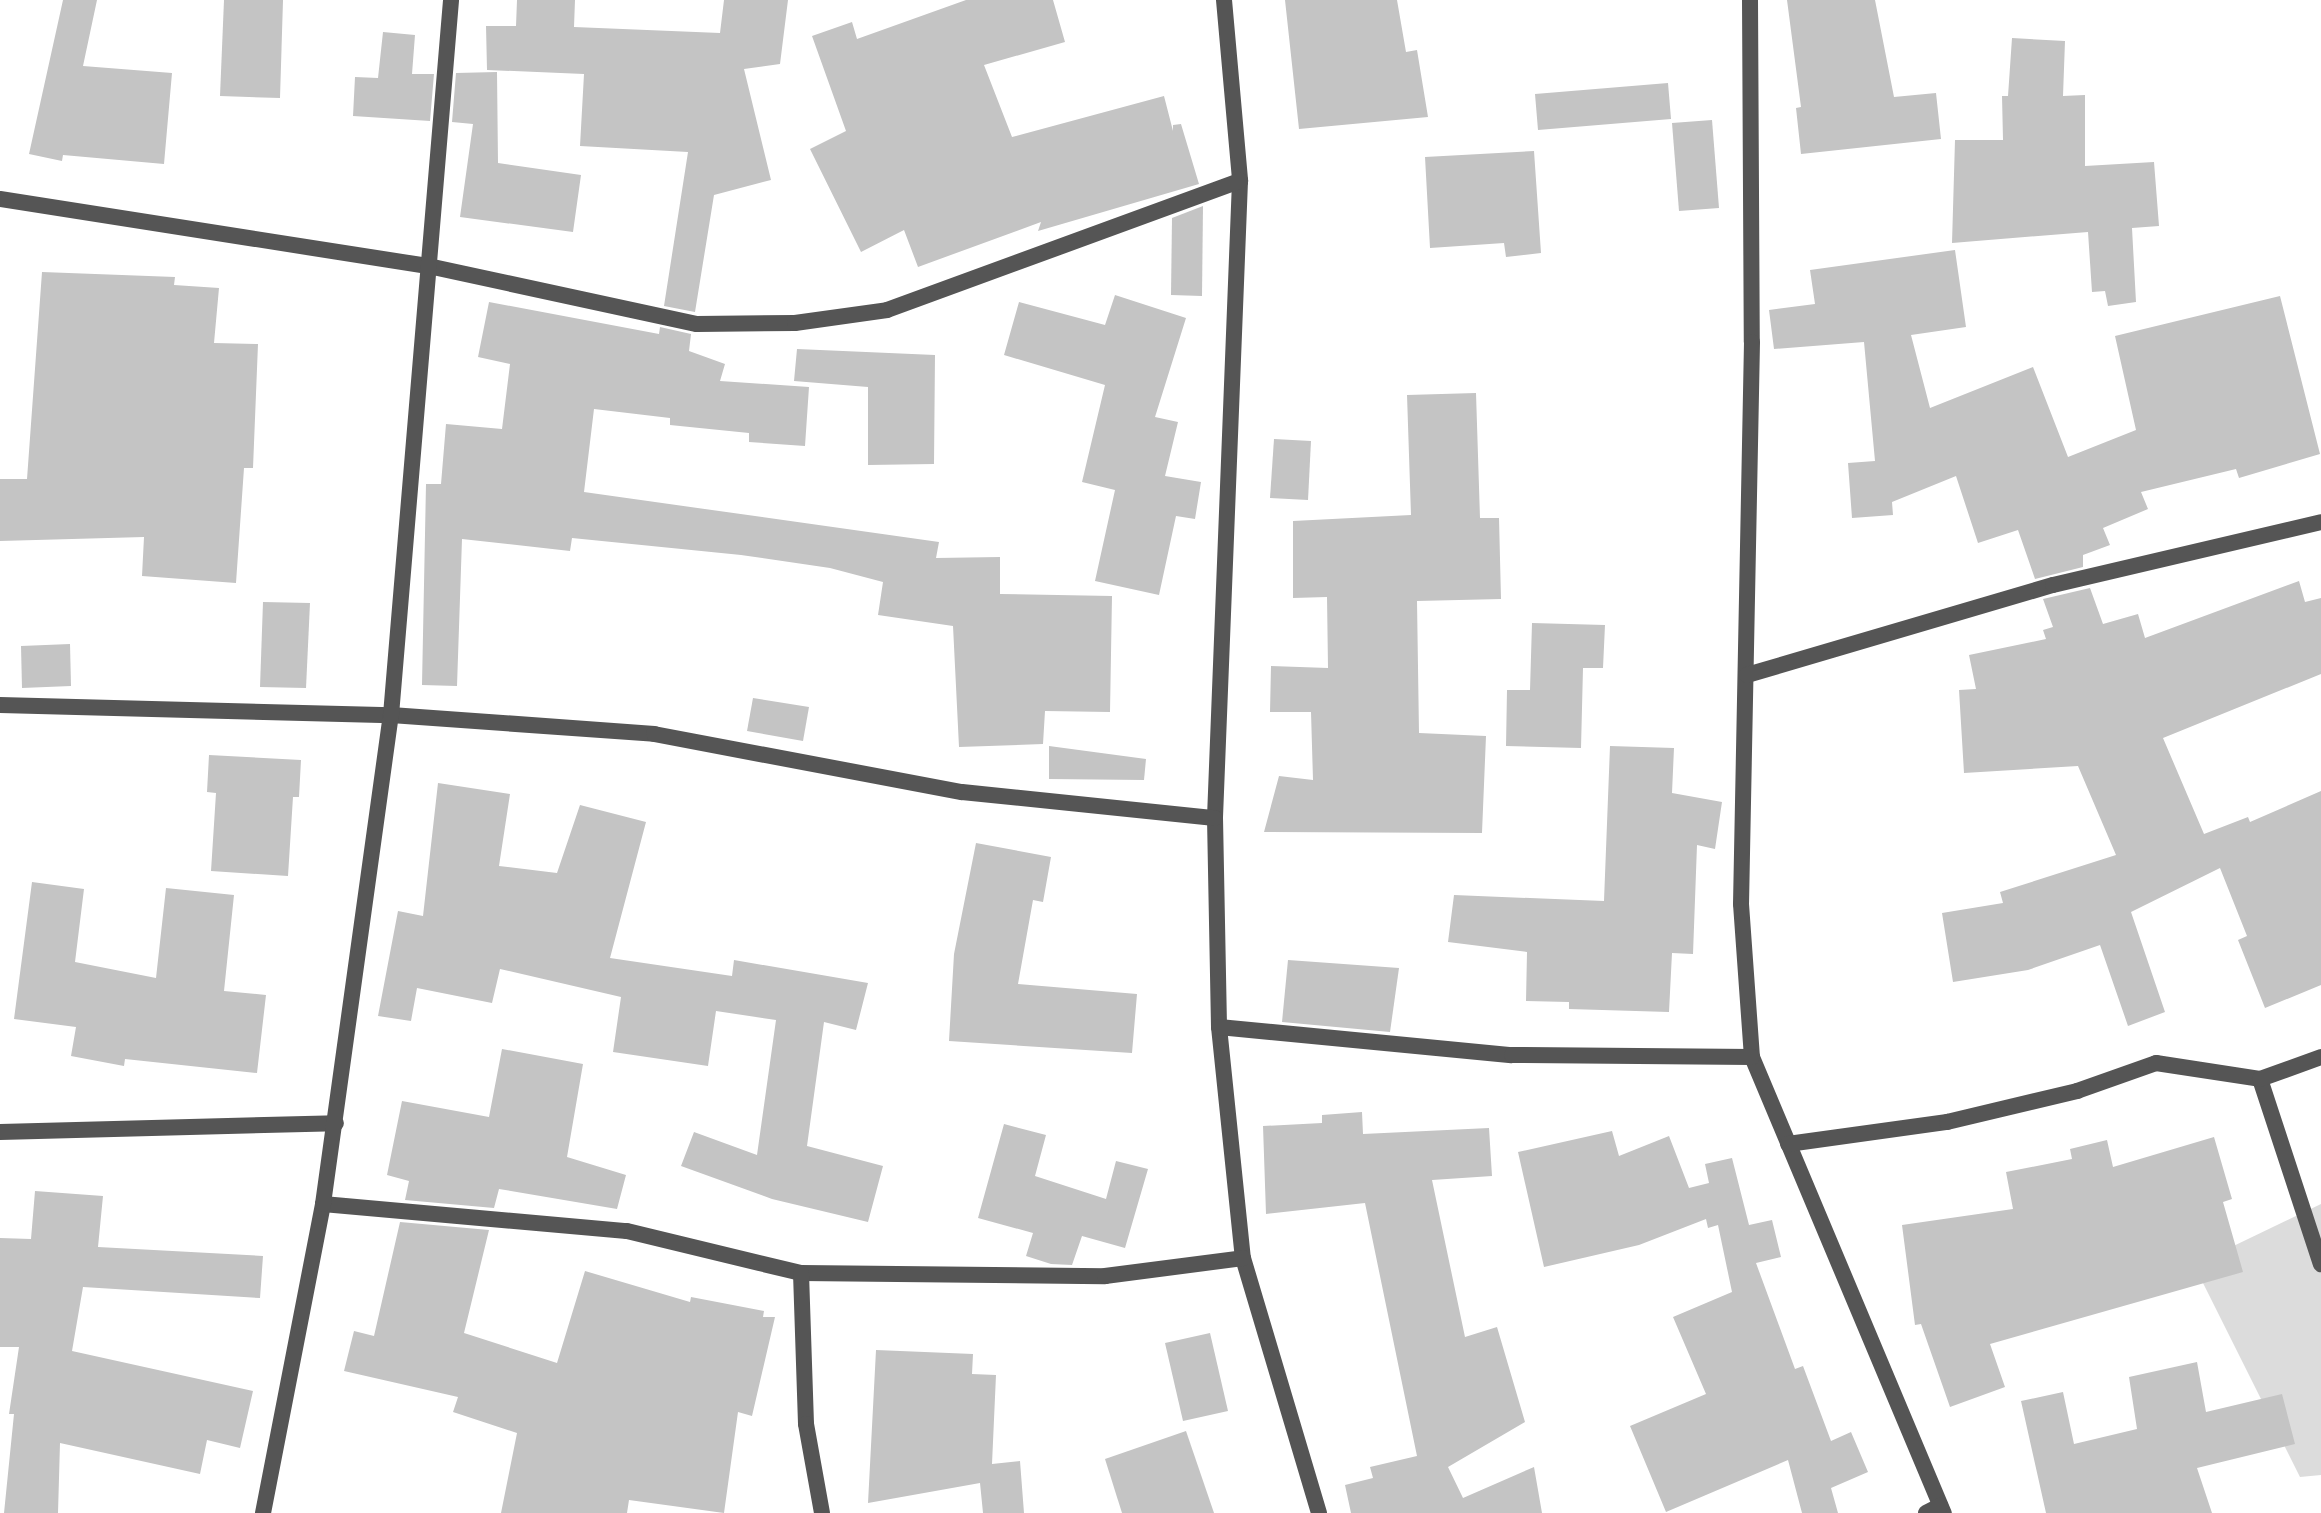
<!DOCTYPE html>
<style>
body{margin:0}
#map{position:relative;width:2321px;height:1513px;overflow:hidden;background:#fff;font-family:"Roboto Condensed",sans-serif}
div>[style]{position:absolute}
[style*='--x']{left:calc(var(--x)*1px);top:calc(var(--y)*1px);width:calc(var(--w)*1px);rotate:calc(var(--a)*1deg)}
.green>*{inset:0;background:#dcdcdc}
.building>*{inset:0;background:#c4c4c4}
.minor>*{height:16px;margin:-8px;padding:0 8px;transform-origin:8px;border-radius:8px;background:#555}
span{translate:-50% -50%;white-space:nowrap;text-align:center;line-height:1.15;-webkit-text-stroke:7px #fff;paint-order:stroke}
</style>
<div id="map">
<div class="green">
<div style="clip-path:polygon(2321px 1204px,2321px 1475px,2300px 1477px,2194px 1265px)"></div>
</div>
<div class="building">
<div style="clip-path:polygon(63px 0,97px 0,83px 66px,172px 73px,164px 164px,63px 155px,62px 161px,29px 154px)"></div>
<div style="clip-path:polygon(224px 0,283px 0,280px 98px,220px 96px)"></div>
<div style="clip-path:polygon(517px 0,575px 0,574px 27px,720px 33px,724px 0,788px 0,780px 64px,744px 69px,771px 180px,714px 195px,695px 312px,664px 306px,688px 152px,580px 146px,584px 74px,487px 70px,486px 26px,516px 26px)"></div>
<div style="clip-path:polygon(966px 0,1053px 0,1065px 42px,984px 65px,1012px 137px,1164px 96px,1173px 131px,1173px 125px,1181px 124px,1199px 184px,1038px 231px,1041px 222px,918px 267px,904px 230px,861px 252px,810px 149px,846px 131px,812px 36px,852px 22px,857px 39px)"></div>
<div style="clip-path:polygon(1285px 0,1397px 0,1406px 52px,1417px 50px,1428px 117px,1299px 129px)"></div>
<div style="clip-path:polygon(1787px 0,1875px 0,1894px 97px,1936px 93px,1941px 139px,1801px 154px,1796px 108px,1801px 107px)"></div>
<div style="clip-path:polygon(383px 32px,415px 35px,412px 74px,434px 74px,430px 121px,353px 116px,355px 77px,378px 78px)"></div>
<div style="clip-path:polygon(2012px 38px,2065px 41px,2063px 96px,2085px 95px,2085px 166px,2154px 162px,2159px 226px,2132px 228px,2136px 302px,2108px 306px,2105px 291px,2092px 292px,2088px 232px,1952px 243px,1955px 140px,2003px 140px,2002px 96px,2008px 96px)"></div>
<div style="clip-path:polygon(497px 72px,498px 163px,581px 175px,573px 232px,460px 217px,473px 124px,452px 122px,456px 73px)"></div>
<div style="clip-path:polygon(1668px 83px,1671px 119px,1538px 130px,1535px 94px)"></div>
<div style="clip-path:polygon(1712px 120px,1719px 208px,1679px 211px,1672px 123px)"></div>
<div style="clip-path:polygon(1534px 151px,1541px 253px,1506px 257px,1504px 243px,1430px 248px,1425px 157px)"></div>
<div style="clip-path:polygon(1203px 206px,1202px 296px,1171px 295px,1172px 218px)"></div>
<div style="clip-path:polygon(1955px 250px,1966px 327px,1911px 335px,1930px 408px,2033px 367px,2068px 457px,2136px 430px,2115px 336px,2280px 296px,2320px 454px,2239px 478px,2236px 469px,2141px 492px,2148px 509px,2103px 528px,2110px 545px,2083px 555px,2083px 567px,2035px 579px,2018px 530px,1978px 543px,1956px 476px,1892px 502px,1893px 515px,1852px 518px,1848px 463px,1875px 461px,1864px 342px,1774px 349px,1769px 310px,1815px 304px,1810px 270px)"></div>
<div style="clip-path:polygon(42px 272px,175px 277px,174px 285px,219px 288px,214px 343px,258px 344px,253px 468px,244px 468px,236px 583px,142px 576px,144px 537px,0 541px,0 479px,27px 479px)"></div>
<div style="clip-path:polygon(1115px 295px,1186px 318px,1155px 417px,1178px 422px,1165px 476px,1201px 482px,1195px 519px,1176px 516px,1159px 595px,1095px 581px,1115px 490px,1082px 482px,1105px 385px,1004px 355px,1019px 302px,1105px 325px)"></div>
<div style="clip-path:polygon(489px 302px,659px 334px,660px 327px,691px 334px,689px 351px,725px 364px,720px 381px,809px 387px,805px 446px,749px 442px,749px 433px,670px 425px,670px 418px,594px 409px,584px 492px,939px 542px,936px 558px,1000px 557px,1000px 594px,1112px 596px,1110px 712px,1045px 711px,1043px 744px,959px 747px,953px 626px,878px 615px,883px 582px,830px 568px,741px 555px,572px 538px,570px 551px,462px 539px,457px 686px,422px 685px,426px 484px,441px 484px,446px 424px,502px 429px,510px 364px,478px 357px)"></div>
<div style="clip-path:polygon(797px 349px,935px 355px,934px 464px,868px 465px,868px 387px,794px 381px)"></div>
<div style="clip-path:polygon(1476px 393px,1480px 518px,1499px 518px,1501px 599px,1417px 601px,1419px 733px,1486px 736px,1482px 833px,1264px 832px,1279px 776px,1313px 780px,1311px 712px,1270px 712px,1271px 666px,1328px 668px,1327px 597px,1293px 598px,1293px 521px,1411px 515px,1407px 395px)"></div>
<div style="clip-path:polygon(1274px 439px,1311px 441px,1308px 500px,1270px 498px)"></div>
<div style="clip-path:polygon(2299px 581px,2305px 602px,2321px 598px,2321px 674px,2163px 738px,2204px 834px,2248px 817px,2250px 822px,2321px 791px,2321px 985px,2265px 1008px,2238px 940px,2247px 936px,2220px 868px,2131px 912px,2165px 1012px,2128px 1026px,2100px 945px,2028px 970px,1953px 982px,1942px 913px,2003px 903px,2000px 892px,2116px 855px,2078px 766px,1964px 773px,1959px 690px,1976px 689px,1969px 655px,2046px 639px,2043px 630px,2053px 627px,2043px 599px,2090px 588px,2103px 624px,2138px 614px,2145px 638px)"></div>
<div style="clip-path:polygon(263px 602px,310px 603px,306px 688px,260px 687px)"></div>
<div style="clip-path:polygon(1532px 623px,1605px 625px,1603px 668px,1583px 668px,1581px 748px,1506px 746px,1507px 690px,1530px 690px)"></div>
<div style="clip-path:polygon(70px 644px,71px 686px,22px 688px,21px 646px)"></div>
<div style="clip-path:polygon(753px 698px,809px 707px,803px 741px,747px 731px)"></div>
<div style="clip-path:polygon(1049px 746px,1146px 759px,1144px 780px,1049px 779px)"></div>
<div style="clip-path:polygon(1610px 746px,1674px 748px,1672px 793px,1722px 802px,1715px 849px,1697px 845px,1693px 954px,1672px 953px,1669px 1012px,1569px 1009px,1569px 1002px,1526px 1001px,1527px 952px,1448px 942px,1454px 895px,1604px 901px)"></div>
<div style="clip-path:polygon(209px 755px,301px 760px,299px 797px,293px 797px,288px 876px,211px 871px,216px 793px,207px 792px)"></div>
<div style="clip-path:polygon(438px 783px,510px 794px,499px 866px,557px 873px,580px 805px,646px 822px,610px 958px,732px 976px,734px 960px,868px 983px,856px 1030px,824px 1022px,807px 1146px,883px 1166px,868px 1222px,772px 1199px,681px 1166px,694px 1132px,757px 1155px,776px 1020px,716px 1011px,708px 1066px,613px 1052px,621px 997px,500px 969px,492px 1003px,417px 988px,411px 1021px,378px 1016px,398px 911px,423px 916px)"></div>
<div style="clip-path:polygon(976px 843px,1051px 857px,1043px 902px,1033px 900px,1018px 984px,1137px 994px,1132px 1053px,949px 1041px,954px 954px)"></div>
<div style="clip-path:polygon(32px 882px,84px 889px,75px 962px,156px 978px,166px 888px,234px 895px,224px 991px,266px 995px,257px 1073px,125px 1059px,124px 1066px,71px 1056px,76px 1027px,14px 1019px)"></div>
<div style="clip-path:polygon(1288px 960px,1399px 968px,1390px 1032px,1282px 1022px)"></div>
<div style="clip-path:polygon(502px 1049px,583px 1064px,567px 1157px,626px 1175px,617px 1209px,499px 1189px,494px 1208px,405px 1200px,409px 1181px,387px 1175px,402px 1101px,489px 1117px)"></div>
<div style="clip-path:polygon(1362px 1112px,1363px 1134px,1489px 1128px,1492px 1176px,1432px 1180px,1465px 1337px,1497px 1327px,1525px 1422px,1448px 1467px,1463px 1498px,1534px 1467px,1542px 1513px,1351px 1513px,1345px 1485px,1373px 1478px,1370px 1467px,1417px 1456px,1365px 1203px,1266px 1214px,1263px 1126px,1322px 1123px,1322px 1115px)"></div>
<div style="clip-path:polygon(1004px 1124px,1046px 1135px,1035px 1176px,1106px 1199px,1116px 1161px,1148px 1169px,1125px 1248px,1082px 1236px,1072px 1265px,1051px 1264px,1026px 1256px,1033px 1233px,978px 1218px)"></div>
<div style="clip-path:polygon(1612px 1131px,1619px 1156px,1669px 1136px,1689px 1188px,1709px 1183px,1705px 1164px,1732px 1158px,1749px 1225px,1772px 1220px,1781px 1257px,1756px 1263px,1795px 1369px,1803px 1366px,1831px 1441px,1851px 1432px,1868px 1472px,1831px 1488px,1838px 1513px,1802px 1513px,1788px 1460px,1666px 1512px,1630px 1426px,1706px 1394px,1673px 1317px,1732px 1292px,1718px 1225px,1708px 1228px,1706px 1219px,1639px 1245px,1544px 1267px,1518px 1152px)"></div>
<div style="clip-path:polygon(2214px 1137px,2232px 1199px,2223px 1202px,2243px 1272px,1990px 1344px,2005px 1387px,1950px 1407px,1921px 1324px,1915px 1325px,1902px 1225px,2013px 1209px,2006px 1172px,2072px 1159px,2070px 1149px,2107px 1140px,2113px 1167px)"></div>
<div style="clip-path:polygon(35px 1191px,103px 1196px,98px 1247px,263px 1256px,260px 1298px,83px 1287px,72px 1351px,253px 1391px,240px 1448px,207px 1440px,200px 1474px,60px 1443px,58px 1513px,4px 1513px,14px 1414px,9px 1414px,19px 1347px,0 1347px,0 1238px,31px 1239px)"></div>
<div style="clip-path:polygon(400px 1222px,489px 1230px,464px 1333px,557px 1363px,585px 1271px,690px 1302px,691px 1297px,764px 1311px,763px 1317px,775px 1317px,752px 1416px,738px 1412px,724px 1513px,629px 1500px,627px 1513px,501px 1513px,517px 1433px,453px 1412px,458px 1397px,344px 1371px,354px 1331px,374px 1336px)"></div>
<div style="clip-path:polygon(1210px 1333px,1228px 1411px,1183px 1421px,1165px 1343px)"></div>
<div style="clip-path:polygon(876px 1350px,973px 1354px,972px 1374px,996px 1375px,992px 1464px,1020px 1461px,1024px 1513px,983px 1513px,980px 1483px,868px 1503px)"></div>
<div style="clip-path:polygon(2197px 1362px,2206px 1412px,2282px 1394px,2295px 1444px,2197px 1468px,2212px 1513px,2046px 1513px,2021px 1401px,2063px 1392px,2074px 1444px,2137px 1429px,2129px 1377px)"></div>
<div style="clip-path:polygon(1186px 1431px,1214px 1513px,1122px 1513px,1105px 1459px)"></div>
</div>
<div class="minor">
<div style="--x:1224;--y:0;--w:182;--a:84.9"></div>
<div style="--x:1240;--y:181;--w:637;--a:92.25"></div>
<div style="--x:1215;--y:818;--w:209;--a:88.9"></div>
<div style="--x:1219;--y:1027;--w:232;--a:84.1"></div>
<div style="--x:1243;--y:1258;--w:266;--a:73.4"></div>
<div style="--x:1750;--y:0;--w:342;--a:89.7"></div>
<div style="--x:1752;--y:342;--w:562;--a:91.12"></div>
<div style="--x:1741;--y:904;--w:153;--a:85.9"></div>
<div style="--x:1752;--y:1057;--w:495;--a:67.2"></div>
<div style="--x:0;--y:199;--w:438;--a:8.9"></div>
<div style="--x:433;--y:267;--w:270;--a:12.2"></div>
<div style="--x:697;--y:324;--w:98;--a:-0.6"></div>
<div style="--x:795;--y:323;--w:93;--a:-8"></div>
<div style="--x:887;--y:310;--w:376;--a:-20.1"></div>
<div style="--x:1747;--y:675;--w:319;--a:-16.4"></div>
<div style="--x:2053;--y:585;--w:275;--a:-13.2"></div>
<div style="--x:0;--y:705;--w:391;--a:1.5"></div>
<div style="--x:391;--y:715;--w:264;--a:4.1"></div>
<div style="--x:654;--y:734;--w:313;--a:10.7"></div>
<div style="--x:962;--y:792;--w:254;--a:5.9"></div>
<div style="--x:1219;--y:1027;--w:294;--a:5.5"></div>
<div style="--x:1512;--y:1055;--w:240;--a:0.5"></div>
<div style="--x:2260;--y:1079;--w:195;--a:71.8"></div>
<div style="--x:0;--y:1132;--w:336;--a:-1.5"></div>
<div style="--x:1788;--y:1144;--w:161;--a:-7.9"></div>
<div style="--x:1947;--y:1122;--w:134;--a:-13.4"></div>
<div style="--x:2077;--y:1091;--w:84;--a:-19.5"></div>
<div style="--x:2156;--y:1063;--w:105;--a:8.7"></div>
<div style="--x:2260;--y:1079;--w:65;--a:-19.8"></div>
<div style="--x:323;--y:1204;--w:305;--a:5.1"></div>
<div style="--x:627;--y:1231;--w:179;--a:13.6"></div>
<div style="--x:801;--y:1273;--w:304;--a:0.6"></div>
<div style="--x:1105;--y:1276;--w:139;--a:-7.4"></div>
<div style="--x:801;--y:1273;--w:151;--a:88.1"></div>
<div style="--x:806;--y:1424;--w:90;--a:79.8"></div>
<div style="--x:263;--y:1513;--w:315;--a:-79"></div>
<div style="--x:323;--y:1204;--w:494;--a:-82.1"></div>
<div style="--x:391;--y:715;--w:718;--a:-85.2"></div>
<div style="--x:1926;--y:1513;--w:16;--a:-27"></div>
</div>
</div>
